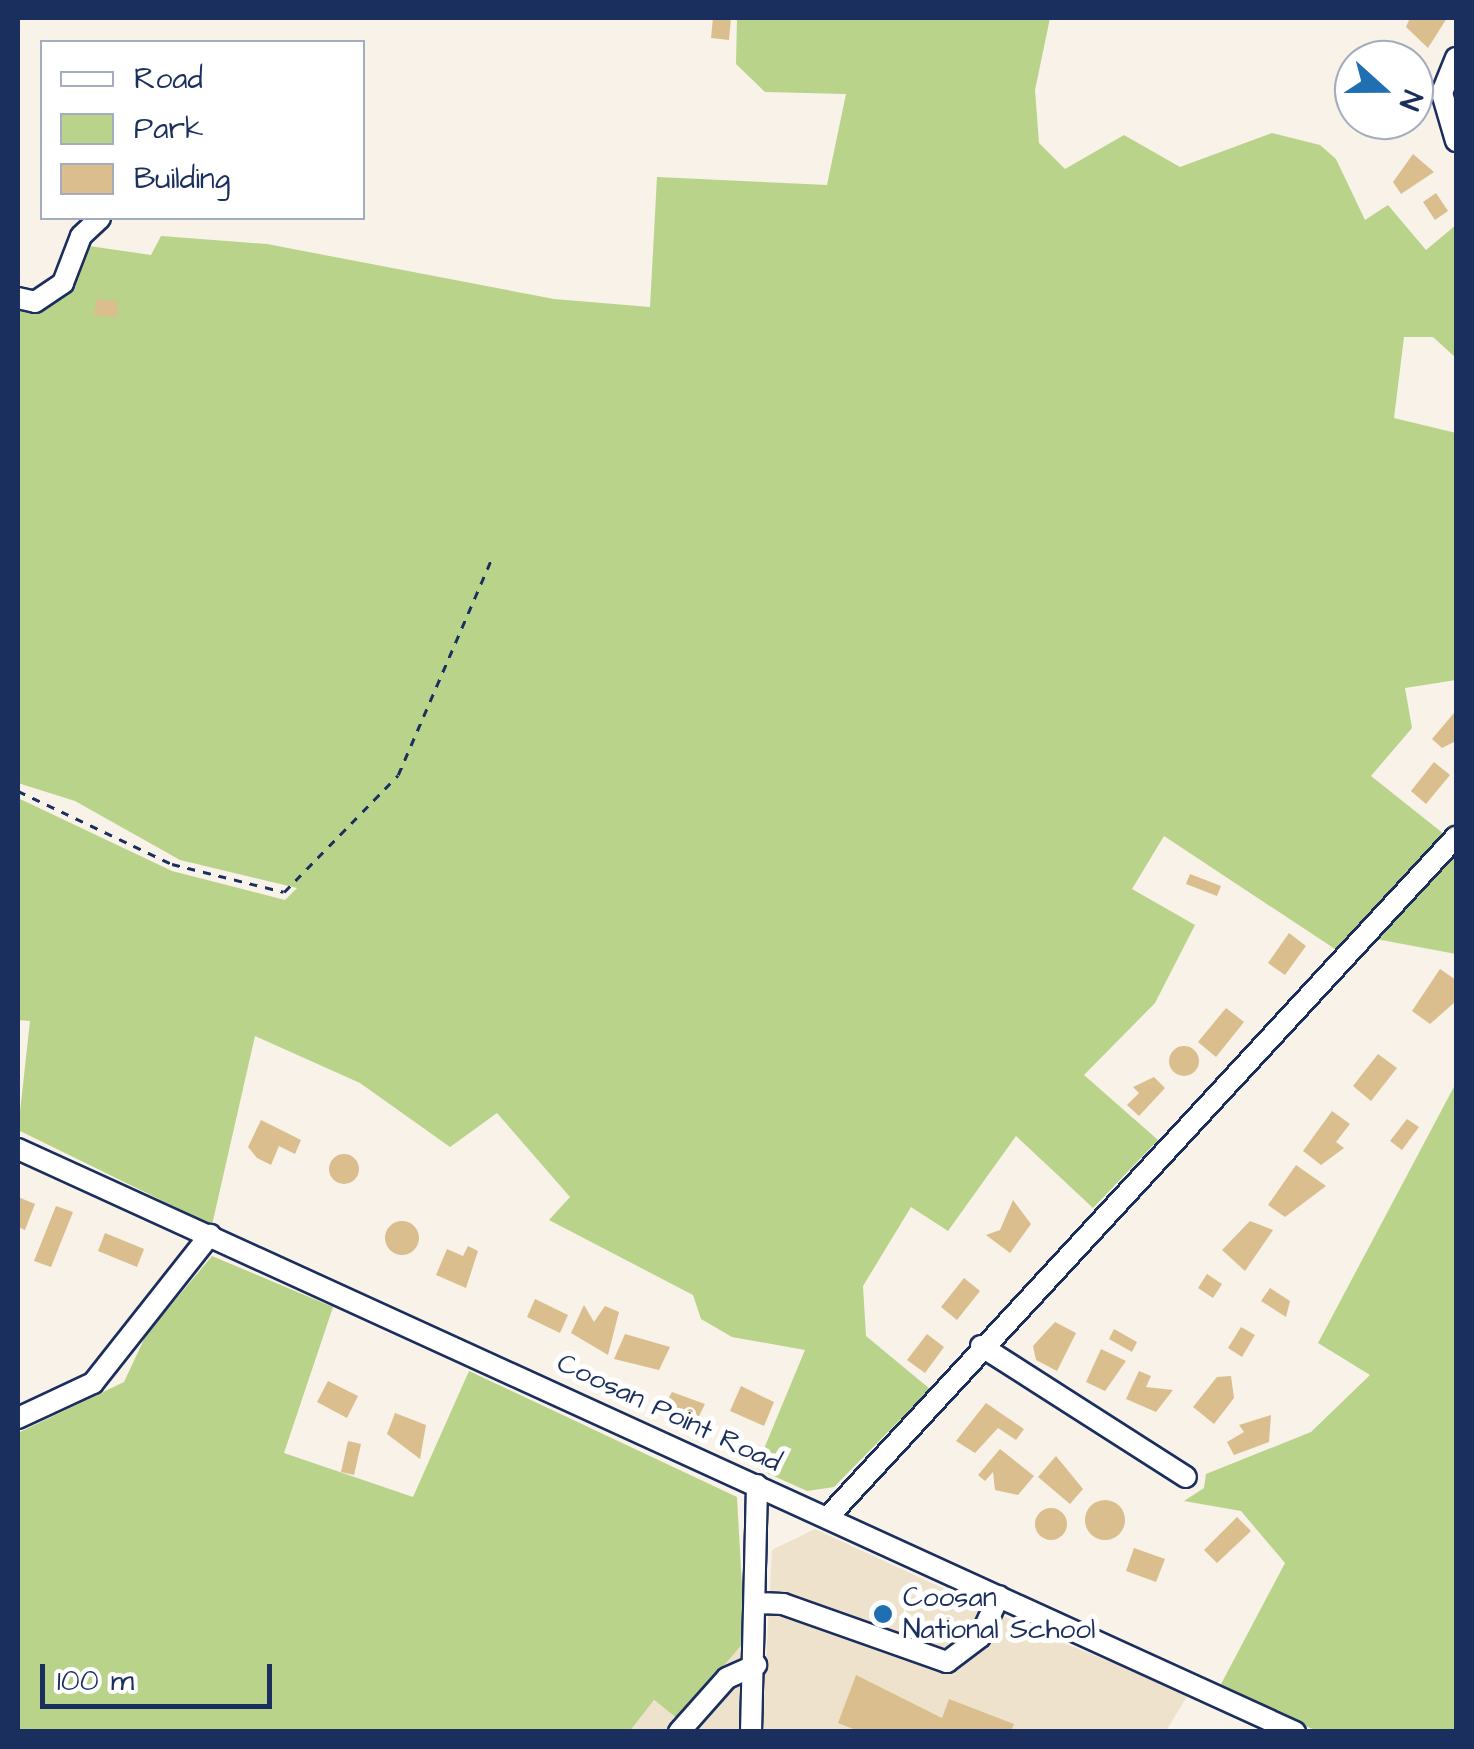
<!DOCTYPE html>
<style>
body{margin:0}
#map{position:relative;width:1474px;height:1749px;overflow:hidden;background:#f8f2e8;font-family:"Architects Daughter",sans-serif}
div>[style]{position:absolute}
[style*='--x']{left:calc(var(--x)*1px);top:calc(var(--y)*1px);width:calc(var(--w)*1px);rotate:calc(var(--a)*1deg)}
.built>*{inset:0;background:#efe2cd}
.green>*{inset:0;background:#bad38a}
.building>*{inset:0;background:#dabe8e}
.round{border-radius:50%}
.path>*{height:2.5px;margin-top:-1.25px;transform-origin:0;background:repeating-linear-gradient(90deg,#1b2f5e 0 8px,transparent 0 16px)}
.roads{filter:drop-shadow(2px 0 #1b2f5e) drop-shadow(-2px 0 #1b2f5e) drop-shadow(0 2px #1b2f5e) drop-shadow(0 -2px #1b2f5e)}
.minor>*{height:20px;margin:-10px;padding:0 10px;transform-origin:10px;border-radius:10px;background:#fff}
.dots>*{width:28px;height:28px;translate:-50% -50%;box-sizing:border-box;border:5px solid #fff;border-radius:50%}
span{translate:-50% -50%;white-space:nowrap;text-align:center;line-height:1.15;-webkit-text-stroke:10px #fff;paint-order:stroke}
.street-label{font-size:28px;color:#1b2f5e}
.poi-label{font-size:28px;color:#1b2f5e}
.left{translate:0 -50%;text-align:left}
.frame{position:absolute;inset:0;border:20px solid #1b2f5e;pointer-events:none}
.legend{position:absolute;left:40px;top:40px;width:325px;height:180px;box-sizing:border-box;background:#fff;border:2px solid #a4acbf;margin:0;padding:12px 18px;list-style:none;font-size:30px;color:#1b2f5e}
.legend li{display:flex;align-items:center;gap:20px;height:50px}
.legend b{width:50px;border:2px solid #a4acbf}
.north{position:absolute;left:1334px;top:40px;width:100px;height:100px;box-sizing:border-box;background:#fff;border:2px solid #a4acbf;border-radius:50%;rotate:111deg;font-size:28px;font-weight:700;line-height:40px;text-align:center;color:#1b2f5e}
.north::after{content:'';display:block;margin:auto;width:35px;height:45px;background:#1f6fb2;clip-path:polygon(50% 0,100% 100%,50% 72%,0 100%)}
.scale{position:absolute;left:40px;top:1664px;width:232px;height:45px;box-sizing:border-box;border:5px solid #1b2f5e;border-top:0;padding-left:12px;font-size:30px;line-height:35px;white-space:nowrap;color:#1b2f5e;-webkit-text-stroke:8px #fff;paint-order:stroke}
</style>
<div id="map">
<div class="built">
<div style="clip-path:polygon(815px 1529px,1046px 1636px,1189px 1693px,1166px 1731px,762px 1732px,772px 1550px)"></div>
<div style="clip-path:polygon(745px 1641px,745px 1731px,629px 1732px,653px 1700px,678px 1718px)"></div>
</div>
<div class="green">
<div style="clip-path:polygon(737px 18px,1050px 18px,1035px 90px,1039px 143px,1065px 169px,1124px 135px,1180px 167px,1272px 133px,1320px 145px,1336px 159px,1365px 220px,1388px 205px,1426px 250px,1456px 225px,1456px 358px,1433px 337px,1404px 337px,1394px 418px,1456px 433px,1456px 680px,1405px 688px,1412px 728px,1371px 776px,1444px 834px,1338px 951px,1164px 836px,1132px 889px,1195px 925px,1155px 1003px,1084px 1075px,1158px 1140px,1093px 1208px,1016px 1136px,948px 1231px,911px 1207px,863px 1286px,866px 1336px,930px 1389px,834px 1487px,807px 1491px,756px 1468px,805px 1350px,732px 1337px,701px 1319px,693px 1295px,549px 1220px,570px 1197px,497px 1113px,450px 1147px,360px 1083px,255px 1036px,212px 1225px,18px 1130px,30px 1021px,18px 1020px,18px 798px,172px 871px,285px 900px,297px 888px,180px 860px,75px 801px,18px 783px,18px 289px,49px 297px,73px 288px,89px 246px,151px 255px,161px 236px,267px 244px,554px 299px,650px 307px,657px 177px,827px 185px,846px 94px,765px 92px,736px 64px)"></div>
<div style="clip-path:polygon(1456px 853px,1456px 954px,1376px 939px)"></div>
<div style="clip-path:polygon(1456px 1083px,1456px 1731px,1317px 1731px,1219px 1688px,1285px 1563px,1241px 1511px,1184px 1501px,1204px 1488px,1206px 1474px,1311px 1432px,1370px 1375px,1318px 1343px)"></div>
<div style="clip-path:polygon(212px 1256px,333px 1307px,284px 1453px,413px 1497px,469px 1371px,737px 1497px,745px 1641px,678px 1719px,654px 1700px,629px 1732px,18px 1732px,18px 1433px,124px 1382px,146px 1335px)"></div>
</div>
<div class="building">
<div style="clip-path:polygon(713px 18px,731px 18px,729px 40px,711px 38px)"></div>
<div style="clip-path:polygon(1410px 18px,1447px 18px,1428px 48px,1406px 27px)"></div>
<div style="clip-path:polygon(1413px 154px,1434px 172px,1401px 194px,1393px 182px)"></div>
<div style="clip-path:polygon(1436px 193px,1448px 211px,1435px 220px,1423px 202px)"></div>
<div style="clip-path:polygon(96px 299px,118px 301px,117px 317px,94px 315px)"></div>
<div style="clip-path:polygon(1454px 713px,1456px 741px,1442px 748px,1432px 739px)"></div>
<div style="clip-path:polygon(1434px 762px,1450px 775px,1426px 804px,1411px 791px)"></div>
<div style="clip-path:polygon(1190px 874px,1221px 886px,1217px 896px,1186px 884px)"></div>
<div style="clip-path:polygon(1289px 933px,1306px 946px,1285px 975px,1268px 963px)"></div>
<div style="clip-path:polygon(1440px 969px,1456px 980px,1455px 1002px,1430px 1024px,1412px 1011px)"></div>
<div style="clip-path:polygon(1226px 1008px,1244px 1022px,1216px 1057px,1198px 1042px)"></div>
<div class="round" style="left:1169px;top:1046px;width:30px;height:30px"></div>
<div style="clip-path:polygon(1378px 1054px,1397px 1068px,1371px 1101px,1353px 1086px)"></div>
<div style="clip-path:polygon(1154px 1077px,1165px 1088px,1139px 1116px,1127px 1105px,1139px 1093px,1133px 1087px)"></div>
<div style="clip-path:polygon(1332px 1111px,1350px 1124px,1336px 1142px,1344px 1148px,1321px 1165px,1303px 1151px)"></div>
<div style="clip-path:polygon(1407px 1119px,1419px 1127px,1402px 1150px,1390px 1141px)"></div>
<div style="clip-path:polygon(261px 1120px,301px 1140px,295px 1154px,279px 1146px,271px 1165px,257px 1158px,248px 1147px)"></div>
<div class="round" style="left:329px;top:1154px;width:30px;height:30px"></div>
<div style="clip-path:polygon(1296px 1165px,1326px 1186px,1285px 1217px,1268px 1205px)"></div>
<div style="clip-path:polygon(18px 1197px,35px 1204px,25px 1230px,18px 1227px)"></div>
<div style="clip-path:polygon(1013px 1200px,1031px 1224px,1010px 1253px,986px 1235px,1000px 1230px)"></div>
<div style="clip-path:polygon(56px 1206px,73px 1212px,51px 1267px,34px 1261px)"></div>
<div style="clip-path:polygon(1250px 1221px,1273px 1230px,1245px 1271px,1222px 1250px)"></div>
<div class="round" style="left:385px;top:1221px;width:34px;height:34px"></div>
<div style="clip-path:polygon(105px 1233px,144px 1249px,137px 1267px,98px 1251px)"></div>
<div style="clip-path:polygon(468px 1246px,478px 1251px,466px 1288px,436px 1275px,447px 1249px,463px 1256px)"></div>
<div style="clip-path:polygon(1207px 1274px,1222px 1284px,1213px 1298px,1198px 1288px)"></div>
<div style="clip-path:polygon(964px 1278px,980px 1291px,957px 1320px,941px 1307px)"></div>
<div style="clip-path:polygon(1270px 1288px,1290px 1301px,1286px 1317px,1261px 1301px)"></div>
<div style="clip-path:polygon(535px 1299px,568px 1315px,560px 1333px,527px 1317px)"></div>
<div style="clip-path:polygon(584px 1305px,594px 1322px,605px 1306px,619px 1312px,608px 1355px,571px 1333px)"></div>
<div style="clip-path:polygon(1055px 1322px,1076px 1333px,1057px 1371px,1036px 1360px,1033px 1346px)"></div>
<div style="clip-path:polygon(1241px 1327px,1255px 1335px,1242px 1357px,1228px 1348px)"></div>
<div style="clip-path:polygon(1114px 1329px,1137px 1342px,1132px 1352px,1109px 1339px)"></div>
<div style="clip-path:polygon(625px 1334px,670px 1347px,659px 1370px,614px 1359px)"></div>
<div style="clip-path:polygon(927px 1334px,944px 1347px,925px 1373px,907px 1360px)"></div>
<div style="clip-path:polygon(1101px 1349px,1126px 1361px,1105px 1391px,1086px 1382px)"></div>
<div style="clip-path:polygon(1139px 1371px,1151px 1376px,1146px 1387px,1173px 1390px,1156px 1412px,1126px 1399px)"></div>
<div style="clip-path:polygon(1231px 1376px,1234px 1398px,1214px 1424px,1193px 1407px,1217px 1377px)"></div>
<div style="clip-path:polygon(328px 1381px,358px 1396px,347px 1418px,317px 1402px)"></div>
<div style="clip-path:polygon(741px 1386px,774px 1402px,764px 1426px,730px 1411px)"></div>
<div style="clip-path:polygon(672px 1392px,705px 1404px,698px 1418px,664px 1406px)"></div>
<div style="clip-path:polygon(986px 1403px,1024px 1429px,1016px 1440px,998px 1428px,975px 1453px,956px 1441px)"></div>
<div style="clip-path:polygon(395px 1413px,426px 1425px,420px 1459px,387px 1434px)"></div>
<div style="clip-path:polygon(1271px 1415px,1269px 1442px,1234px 1455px,1227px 1442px,1244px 1432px,1239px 1425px)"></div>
<div style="clip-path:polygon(348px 1441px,361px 1444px,354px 1475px,341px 1472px)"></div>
<div style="clip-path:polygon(1000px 1449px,1034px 1476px,1018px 1495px,995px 1490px,993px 1472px,985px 1481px,978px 1475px)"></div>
<div style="clip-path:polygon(1056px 1456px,1083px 1489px,1070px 1504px,1038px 1477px)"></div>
<div class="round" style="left:1085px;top:1500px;width:40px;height:40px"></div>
<div class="round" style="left:1035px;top:1508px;width:32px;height:32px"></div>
<div style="clip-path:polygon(1237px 1517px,1251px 1531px,1217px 1563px,1204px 1550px)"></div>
<div style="clip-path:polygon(1134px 1548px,1165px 1559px,1156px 1582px,1126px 1571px)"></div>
<div style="clip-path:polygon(856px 1675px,942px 1718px,949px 1699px,1014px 1724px,1011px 1732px,861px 1732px,838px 1723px)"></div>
</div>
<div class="path">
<div style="--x:18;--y:791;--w:170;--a:25.4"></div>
<div style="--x:172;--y:864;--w:115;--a:14"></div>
<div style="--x:284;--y:892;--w:163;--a:-45.7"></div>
<div style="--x:398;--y:775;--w:236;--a:-66.6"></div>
</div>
<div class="roads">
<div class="minor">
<div style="--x:1456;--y:58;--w:38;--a:112"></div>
<div style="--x:1442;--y:93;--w:50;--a:73.7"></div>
<div style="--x:18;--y:298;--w:17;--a:13"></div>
<div style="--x:35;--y:302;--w:34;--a:-34"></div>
<div style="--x:63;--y:283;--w:50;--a:-69"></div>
<div style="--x:81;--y:236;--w:26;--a:-43"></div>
<div style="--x:18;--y:1149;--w:1404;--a:24.54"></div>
<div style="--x:981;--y:1346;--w:243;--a:32.6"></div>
<div style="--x:18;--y:1418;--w:83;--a:-25"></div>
<div style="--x:93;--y:1383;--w:189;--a:-51.7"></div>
<div style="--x:828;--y:1517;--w:926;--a:-47.28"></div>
<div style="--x:756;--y:1603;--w:27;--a:2"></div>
<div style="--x:783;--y:1604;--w:174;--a:19.5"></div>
<div style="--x:947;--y:1662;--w:41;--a:-37.1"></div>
<div style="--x:980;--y:1637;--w:45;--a:-65.1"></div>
<div style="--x:679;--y:1732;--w:72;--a:-48.4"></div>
<div style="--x:727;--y:1678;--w:32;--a:-24"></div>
<div style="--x:751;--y:1732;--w:247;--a:-88.6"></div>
</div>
</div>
<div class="dots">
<div style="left:883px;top:1614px;background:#1f6fb2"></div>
</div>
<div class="street-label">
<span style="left:669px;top:1413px;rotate:25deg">Coosan Point Road</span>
</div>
<div class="poi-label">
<span class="left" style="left:903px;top:1614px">Coosan<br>National School</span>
</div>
<div class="frame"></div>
<ul class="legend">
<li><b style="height:12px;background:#fff"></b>Road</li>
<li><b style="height:28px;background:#bad38a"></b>Park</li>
<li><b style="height:28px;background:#dabe8e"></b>Building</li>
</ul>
<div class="north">N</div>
<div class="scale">100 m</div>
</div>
